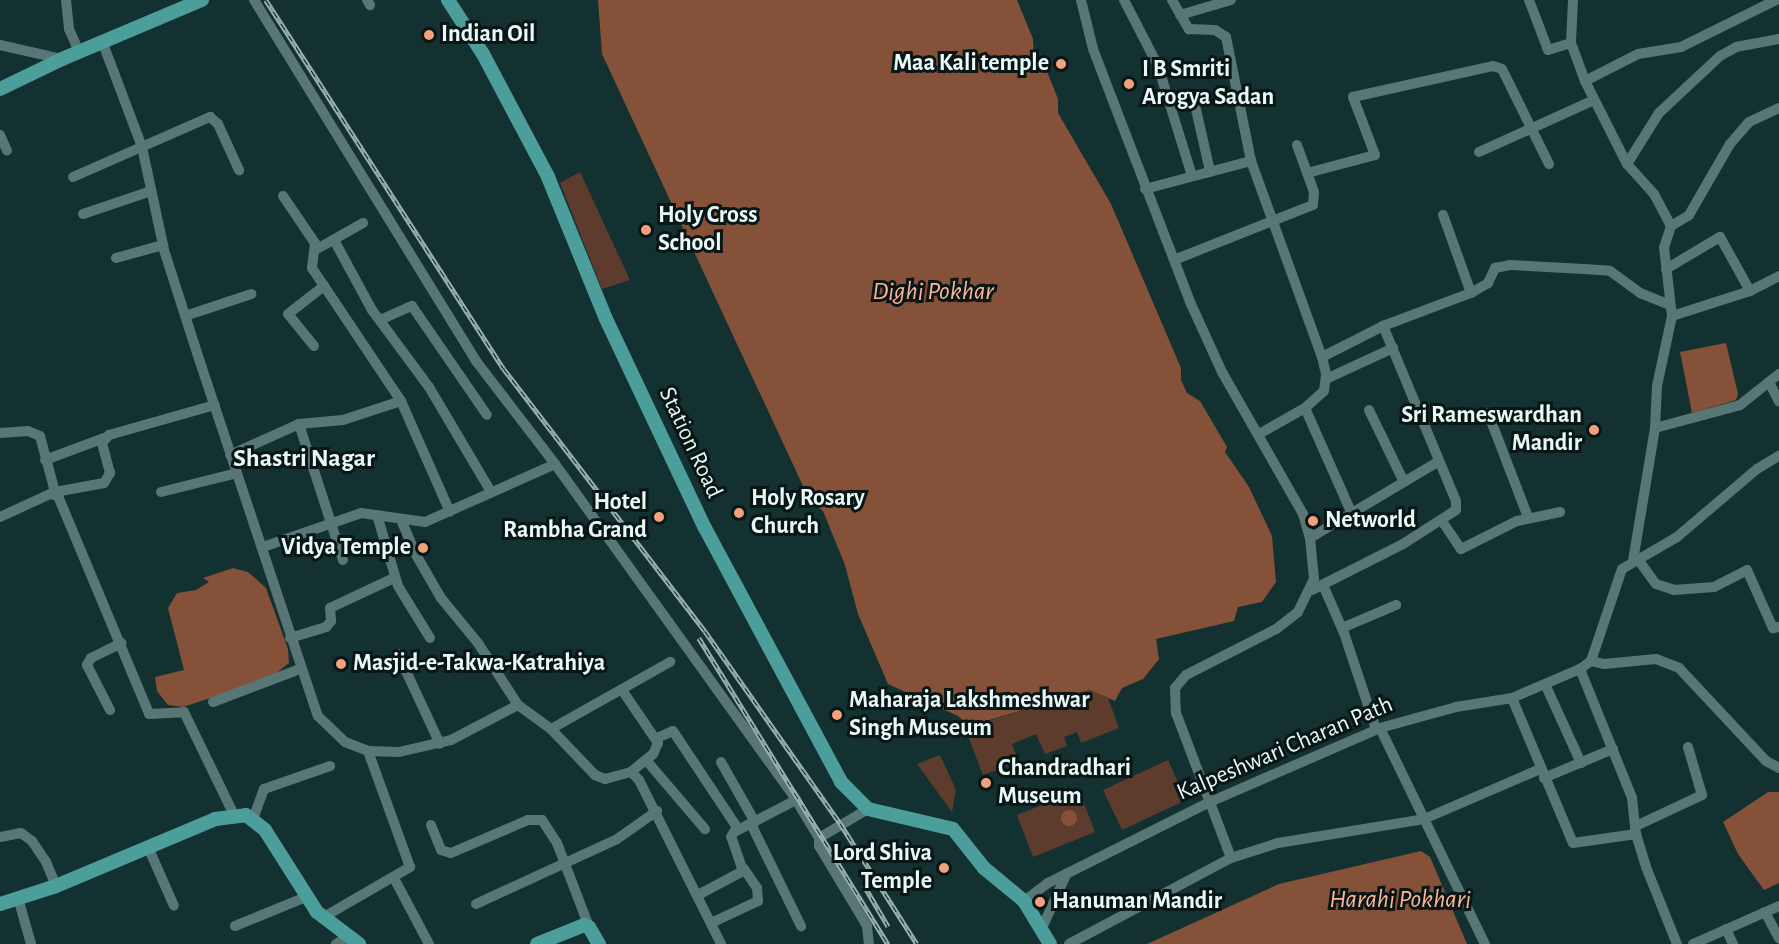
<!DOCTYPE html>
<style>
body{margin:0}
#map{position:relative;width:1779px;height:944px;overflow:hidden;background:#133130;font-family:"Alegreya Sans",sans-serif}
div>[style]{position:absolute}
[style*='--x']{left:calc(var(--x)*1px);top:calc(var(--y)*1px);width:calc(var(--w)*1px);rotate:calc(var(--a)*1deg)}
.green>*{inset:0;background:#5d3c2d}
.water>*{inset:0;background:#855138}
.round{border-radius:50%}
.minor>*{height:10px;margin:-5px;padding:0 5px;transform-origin:5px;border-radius:5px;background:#587675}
.major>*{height:14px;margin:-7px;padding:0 7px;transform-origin:7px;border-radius:7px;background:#4b9e9c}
.rail>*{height:4.5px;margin-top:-2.25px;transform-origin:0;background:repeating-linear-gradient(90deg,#0a1616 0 7px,#9ab0af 0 14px);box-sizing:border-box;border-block:2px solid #9ab0af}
.dots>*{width:16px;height:16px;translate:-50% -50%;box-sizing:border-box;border:3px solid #0a1616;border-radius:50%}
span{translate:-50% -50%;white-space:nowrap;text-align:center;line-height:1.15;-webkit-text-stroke:6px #0a1616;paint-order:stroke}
.poi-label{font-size:24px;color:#e8f9f8;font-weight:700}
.left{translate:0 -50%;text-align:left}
.right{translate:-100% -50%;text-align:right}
.street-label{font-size:24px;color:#e8f9f8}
.water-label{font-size:26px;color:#fab899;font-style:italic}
.neighbourhood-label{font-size:26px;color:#e8f9f8;font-weight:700}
</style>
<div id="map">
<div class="green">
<div style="clip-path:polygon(580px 172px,630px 280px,602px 289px,560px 183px)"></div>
<div style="clip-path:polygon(1091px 690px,1108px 698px,1119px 728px,1081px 743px,1077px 732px,1064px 737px,1067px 746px,1045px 754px,1036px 734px,1012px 744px,1019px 762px,983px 775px,965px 728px)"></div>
<div style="clip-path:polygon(940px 755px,956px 790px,952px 812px,917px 764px)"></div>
<div style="clip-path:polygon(1168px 760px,1186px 800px,1122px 830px,1103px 790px)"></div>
<div style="clip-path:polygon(1079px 790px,1095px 832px,1033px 857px,1017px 815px)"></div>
</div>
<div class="water">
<div style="clip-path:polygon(598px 0,1017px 0,1033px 39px,1034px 56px,1048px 74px,1058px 99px,1058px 113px,1111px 204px,1181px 368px,1181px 380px,1187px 393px,1200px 401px,1227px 447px,1225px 452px,1249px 487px,1272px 536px,1276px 582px,1262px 602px,1238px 607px,1234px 621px,1156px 639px,1159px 659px,1143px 679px,1122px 688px,1115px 701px,1090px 690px,969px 726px,958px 716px,888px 684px,858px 614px,845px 565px,823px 511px,810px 501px,602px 54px)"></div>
<div style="clip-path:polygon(1726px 343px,1738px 394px,1736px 400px,1692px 413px,1680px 352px)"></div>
<div style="clip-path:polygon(233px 568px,248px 572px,266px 588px,288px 649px,289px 663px,270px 678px,238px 689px,183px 707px,168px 705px,157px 691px,155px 677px,184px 670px,168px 608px,177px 593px,196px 590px,209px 582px,203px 578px)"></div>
<div style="clip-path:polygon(1768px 792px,1779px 792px,1779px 883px,1764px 890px,1738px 854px,1723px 822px)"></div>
<div class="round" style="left:1061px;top:810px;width:16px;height:16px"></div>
<div style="clip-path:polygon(1421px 851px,1430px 857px,1467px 944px,1147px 944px,1279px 884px)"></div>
</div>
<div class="minor">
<div style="--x:66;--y:0;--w:29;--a:84"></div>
<div style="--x:69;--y:29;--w:24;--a:66"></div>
<div style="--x:254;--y:0;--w:424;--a:58.4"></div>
<div style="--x:476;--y:361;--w:130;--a:52.5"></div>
<div style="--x:555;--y:464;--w:413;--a:54.3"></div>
<div style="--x:796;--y:800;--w:44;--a:58.8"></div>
<div style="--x:819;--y:838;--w:8;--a:90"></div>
<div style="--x:819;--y:846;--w:93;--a:59"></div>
<div style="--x:867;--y:926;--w:18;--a:84"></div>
<div style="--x:367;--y:0;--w:6;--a:59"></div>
<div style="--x:1081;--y:0;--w:50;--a:76.2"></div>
<div style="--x:1093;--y:49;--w:273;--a:69"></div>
<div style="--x:1191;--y:304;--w:75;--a:65.5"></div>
<div style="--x:1222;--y:372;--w:163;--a:60.3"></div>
<div style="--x:1303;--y:514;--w:25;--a:74"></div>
<div style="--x:1310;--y:538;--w:41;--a:84.4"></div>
<div style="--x:1314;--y:579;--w:37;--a:116"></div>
<div style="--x:1298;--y:612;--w:28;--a:142"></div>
<div style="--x:1276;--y:629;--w:101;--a:152.9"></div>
<div style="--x:1186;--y:675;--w:17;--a:130"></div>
<div style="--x:1175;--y:688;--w:25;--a:88"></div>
<div style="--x:1176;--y:713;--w:155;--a:69.2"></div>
<div style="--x:1124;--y:0;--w:74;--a:62.7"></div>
<div style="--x:1158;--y:66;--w:115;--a:72.8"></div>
<div style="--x:1172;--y:0;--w:34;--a:60"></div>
<div style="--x:1189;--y:29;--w:26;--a:2"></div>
<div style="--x:1215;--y:30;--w:13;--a:32"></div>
<div style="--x:1226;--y:37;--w:126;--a:78.6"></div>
<div style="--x:1251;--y:161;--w:208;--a:70.1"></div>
<div style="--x:1529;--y:0;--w:53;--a:69.2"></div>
<div style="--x:1548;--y:50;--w:24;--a:-17"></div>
<div style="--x:1573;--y:0;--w:43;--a:92.7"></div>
<div style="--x:1571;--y:43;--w:40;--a:69.8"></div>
<div style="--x:1585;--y:81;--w:93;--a:63.2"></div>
<div style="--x:1627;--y:164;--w:40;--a:48"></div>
<div style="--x:1654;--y:194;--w:36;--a:62"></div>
<div style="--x:1671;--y:226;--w:22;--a:108"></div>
<div style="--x:1664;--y:247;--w:69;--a:83.4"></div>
<div style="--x:1672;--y:316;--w:72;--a:102.1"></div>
<div style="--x:1657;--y:386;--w:42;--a:92.7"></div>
<div style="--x:1655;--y:428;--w:135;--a:99.4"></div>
<div style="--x:1180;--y:15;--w:53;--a:-16.4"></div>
<div style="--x:102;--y:41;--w:113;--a:69.3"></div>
<div style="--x:142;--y:147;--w:105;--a:77.9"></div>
<div style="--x:164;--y:250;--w:118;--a:72.2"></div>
<div style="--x:200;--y:362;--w:373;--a:71.6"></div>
<div style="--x:318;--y:716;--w:37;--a:44"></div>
<div style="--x:345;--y:742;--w:25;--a:21"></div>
<div style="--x:368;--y:751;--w:31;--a:2"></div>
<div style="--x:399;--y:752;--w:53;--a:-13"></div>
<div style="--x:451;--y:740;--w:76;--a:-27.6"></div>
<div style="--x:518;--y:705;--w:41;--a:36"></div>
<div style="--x:551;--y:729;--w:64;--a:46.3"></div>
<div style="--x:595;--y:775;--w:11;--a:22"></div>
<div style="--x:605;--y:779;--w:27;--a:-15"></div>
<div style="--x:631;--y:772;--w:11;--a:45"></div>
<div style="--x:639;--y:780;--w:183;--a:63.4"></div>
<div style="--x:0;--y:45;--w:64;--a:12.7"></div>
<div style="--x:1585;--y:81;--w:59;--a:-27"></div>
<div style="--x:1638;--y:54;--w:44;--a:-9.2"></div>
<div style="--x:1681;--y:47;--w:106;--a:-26.3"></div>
<div style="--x:1195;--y:105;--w:68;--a:77.2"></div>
<div style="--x:0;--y:135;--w:17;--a:66"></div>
<div style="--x:1479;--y:152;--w:126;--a:-24.3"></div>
<div style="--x:1627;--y:164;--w:60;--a:-57.9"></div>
<div style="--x:1659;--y:113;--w:83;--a:-43.1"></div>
<div style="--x:1720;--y:56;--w:18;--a:-29"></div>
<div style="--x:1736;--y:47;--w:44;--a:-10.5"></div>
<div style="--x:1307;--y:173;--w:70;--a:-14.8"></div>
<div style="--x:1375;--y:155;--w:62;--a:-110.8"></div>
<div style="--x:1353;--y:97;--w:143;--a:-12.5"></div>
<div style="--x:1493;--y:66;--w:9;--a:18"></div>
<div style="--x:1502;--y:69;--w:106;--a:63.7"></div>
<div style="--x:73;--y:177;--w:150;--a:-23.7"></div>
<div style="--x:210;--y:117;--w:11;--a:41"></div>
<div style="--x:218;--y:124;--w:51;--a:65.5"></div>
<div style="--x:1145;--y:189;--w:110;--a:-14.8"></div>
<div style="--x:283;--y:196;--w:57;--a:55.8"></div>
<div style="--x:315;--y:243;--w:25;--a:97"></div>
<div style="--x:312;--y:268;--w:160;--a:56.2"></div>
<div style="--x:401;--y:401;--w:121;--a:66.2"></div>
<div style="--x:83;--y:214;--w:72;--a:-18.7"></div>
<div style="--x:1671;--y:226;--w:21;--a:-31"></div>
<div style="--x:1689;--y:215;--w:82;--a:-60"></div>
<div style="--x:1730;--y:144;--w:29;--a:-49"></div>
<div style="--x:1749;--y:122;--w:33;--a:-25"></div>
<div style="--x:334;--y:240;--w:80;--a:61.5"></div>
<div style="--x:372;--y:310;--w:96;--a:53.5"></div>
<div style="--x:429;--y:387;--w:122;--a:59.4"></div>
<div style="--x:317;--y:249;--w:53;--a:-29.5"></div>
<div style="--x:116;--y:258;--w:49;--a:-15.5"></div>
<div style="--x:1174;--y:260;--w:149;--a:-21.6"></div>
<div style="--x:1313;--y:205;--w:13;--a:-86"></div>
<div style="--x:1314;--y:192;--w:50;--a:-109.9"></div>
<div style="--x:1666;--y:269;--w:63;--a:-30.7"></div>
<div style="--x:1720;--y:237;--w:62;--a:60.9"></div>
<div style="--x:1471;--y:293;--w:20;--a:-30"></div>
<div style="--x:1488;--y:283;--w:17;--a:-65"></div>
<div style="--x:1495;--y:268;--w:15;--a:-11"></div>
<div style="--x:1510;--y:265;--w:74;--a:3.1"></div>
<div style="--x:1584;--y:269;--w:26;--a:4"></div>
<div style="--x:1610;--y:271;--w:37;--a:36"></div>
<div style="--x:1640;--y:293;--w:32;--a:22"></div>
<div style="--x:185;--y:316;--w:70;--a:-18.4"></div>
<div style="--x:1672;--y:316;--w:82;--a:-17.8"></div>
<div style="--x:1750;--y:291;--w:33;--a:-27"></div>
<div style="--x:380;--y:320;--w:35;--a:-24"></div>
<div style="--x:412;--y:306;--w:132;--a:55.5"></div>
<div style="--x:314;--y:346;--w:41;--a:-129.1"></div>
<div style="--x:288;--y:314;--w:46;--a:-37.9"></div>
<div style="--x:1326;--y:379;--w:74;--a:-24.8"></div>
<div style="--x:1769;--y:382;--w:22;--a:63"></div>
<div style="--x:1305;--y:408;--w:116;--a:66.1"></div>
<div style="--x:1369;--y:410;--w:80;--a:64.1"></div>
<div style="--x:1488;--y:413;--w:111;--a:69"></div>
<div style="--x:299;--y:424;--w:143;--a:72.1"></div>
<div style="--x:1655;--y:428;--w:88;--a:-15.1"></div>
<div style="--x:1740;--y:405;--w:50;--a:-38.5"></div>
<div style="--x:0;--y:433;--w:28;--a:-4"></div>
<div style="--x:28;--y:431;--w:13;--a:23"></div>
<div style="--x:40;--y:436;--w:58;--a:75"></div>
<div style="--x:55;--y:492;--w:50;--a:-10.4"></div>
<div style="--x:104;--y:483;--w:12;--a:-59"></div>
<div style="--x:110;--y:473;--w:31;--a:-105"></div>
<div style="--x:102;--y:443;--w:11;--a:-49"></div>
<div style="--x:109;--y:435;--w:110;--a:-15.8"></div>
<div style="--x:1259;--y:434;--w:53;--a:-29.5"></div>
<div style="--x:1305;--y:408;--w:25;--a:-42"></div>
<div style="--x:1324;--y:391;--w:17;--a:-83"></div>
<div style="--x:1326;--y:374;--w:17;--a:-103"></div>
<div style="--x:1322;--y:357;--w:68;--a:-26.9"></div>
<div style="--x:1383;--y:326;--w:94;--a:-20.6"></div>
<div style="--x:1471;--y:293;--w:83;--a:-109.7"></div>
<div style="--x:230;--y:455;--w:76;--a:-24.2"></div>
<div style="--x:299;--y:424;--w:44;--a:-5.2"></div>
<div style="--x:343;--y:420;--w:61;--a:-18.1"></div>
<div style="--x:45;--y:460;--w:63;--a:-20.4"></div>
<div style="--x:161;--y:492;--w:78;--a:-14"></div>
<div style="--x:377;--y:515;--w:74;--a:73.5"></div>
<div style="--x:398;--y:586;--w:61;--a:58.4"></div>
<div style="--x:0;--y:517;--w:55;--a:-24.7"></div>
<div style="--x:50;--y:494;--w:8;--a:14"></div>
<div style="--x:58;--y:496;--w:236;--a:67.3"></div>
<div style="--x:149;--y:714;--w:35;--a:-3"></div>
<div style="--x:184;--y:712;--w:114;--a:64.1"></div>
<div style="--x:1442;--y:521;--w:34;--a:56"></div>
<div style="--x:1461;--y:549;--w:63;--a:-26.6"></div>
<div style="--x:1517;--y:521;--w:44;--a:-11.8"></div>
<div style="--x:402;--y:522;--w:34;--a:67"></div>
<div style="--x:415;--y:553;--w:52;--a:60"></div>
<div style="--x:441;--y:598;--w:58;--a:50.6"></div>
<div style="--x:478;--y:643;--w:74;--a:57.2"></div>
<div style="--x:1310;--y:538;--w:150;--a:-30.8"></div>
<div style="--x:263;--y:547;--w:104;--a:-19.1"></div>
<div style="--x:361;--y:513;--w:65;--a:8"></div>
<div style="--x:425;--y:522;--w:142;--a:-24"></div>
<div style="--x:1637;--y:558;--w:32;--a:54"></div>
<div style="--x:1656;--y:584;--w:19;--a:18"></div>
<div style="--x:1674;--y:590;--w:40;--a:-4.3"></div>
<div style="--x:1714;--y:587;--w:37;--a:-27"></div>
<div style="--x:1747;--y:570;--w:64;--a:65.9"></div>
<div style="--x:1773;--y:628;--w:6;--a:-9"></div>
<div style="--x:1323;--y:585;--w:52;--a:66.4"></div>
<div style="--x:1344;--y:633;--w:101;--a:71.6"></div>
<div style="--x:1312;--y:590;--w:102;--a:-26.8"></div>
<div style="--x:1403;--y:544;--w:63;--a:-32.7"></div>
<div style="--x:1456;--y:510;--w:9;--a:-90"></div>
<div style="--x:1456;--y:501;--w:190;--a:-112.6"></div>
<div style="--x:1342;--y:628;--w:59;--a:-23.1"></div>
<div style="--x:290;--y:638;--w:38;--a:-17"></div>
<div style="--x:326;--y:627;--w:8;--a:-50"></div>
<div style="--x:331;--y:621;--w:13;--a:-94"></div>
<div style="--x:330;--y:608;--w:71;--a:-25.1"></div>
<div style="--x:398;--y:654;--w:99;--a:65"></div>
<div style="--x:1591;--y:661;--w:13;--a:13"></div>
<div style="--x:1604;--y:664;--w:52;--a:-5.5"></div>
<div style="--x:1656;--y:659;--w:25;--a:21"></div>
<div style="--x:1679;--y:668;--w:127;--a:46.9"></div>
<div style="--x:1766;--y:761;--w:15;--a:28"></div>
<div style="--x:1580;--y:669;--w:139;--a:68"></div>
<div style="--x:1632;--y:798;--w:36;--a:84"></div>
<div style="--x:1636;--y:834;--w:34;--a:73"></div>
<div style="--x:1646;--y:867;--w:83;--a:68.1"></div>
<div style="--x:1545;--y:684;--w:87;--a:65.5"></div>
<div style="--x:622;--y:690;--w:64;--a:55.8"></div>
<div style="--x:658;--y:743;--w:12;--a:114"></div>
<div style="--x:653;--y:754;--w:28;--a:141"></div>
<div style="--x:1512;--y:698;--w:157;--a:67.2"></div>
<div style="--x:1573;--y:843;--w:64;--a:-8.1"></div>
<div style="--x:213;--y:702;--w:93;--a:-20.8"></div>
<div style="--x:110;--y:710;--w:51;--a:-117.1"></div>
<div style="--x:87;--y:665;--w:8;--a:-60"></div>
<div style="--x:91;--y:658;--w:34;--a:-26"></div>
<div style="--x:1380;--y:728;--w:240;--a:64.1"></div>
<div style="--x:551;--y:729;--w:137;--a:-29.4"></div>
<div style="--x:657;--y:738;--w:17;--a:-24"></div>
<div style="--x:673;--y:731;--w:118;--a:56.4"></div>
<div style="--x:646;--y:760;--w:91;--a:49.5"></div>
<div style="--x:721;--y:762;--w:69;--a:60.5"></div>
<div style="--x:1544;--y:778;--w:75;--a:-22.8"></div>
<div style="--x:253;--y:819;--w:32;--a:-70"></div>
<div style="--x:264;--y:789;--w:70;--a:-19.2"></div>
<div style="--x:751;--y:824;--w:114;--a:63.9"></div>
<div style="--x:431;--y:825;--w:27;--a:68"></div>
<div style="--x:441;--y:850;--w:10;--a:17"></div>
<div style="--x:451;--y:853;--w:84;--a:-23.2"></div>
<div style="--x:528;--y:820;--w:14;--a:0"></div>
<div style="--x:542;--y:820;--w:27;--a:57"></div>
<div style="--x:557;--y:843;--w:90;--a:69.1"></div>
<div style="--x:1636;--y:826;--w:73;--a:-25.2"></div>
<div style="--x:1702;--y:795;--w:50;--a:-106.3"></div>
<div style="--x:0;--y:837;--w:21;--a:-11"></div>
<div style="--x:21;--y:833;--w:14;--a:36"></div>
<div style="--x:32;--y:841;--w:25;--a:56"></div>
<div style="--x:46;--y:862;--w:26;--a:67"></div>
<div style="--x:819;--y:838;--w:57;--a:-30.6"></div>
<div style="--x:148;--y:847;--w:64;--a:66.2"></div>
<div style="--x:394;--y:878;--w:75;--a:62.1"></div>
<div style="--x:698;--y:895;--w:51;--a:-28.1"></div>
<div style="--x:743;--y:871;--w:36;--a:-109"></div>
<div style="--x:731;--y:837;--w:6;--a:-59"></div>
<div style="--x:734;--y:832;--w:70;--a:-27.3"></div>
<div style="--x:18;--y:898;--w:48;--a:74.2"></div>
<div style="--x:1024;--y:901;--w:30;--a:-37"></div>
<div style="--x:1048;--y:883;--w:181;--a:-26.6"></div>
<div style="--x:1210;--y:802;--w:185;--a:-23.5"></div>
<div style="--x:1380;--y:728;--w:79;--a:-15.4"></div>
<div style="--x:1456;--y:707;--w:57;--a:-9.1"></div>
<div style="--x:1512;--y:698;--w:74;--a:-23.1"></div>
<div style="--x:1580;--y:669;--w:14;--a:-36"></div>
<div style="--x:1591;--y:661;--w:97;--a:-71.4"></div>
<div style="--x:1622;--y:569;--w:64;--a:-30.2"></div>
<div style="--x:1677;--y:537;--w:105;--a:-40.4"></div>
<div style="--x:1757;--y:469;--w:26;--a:-31"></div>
<div style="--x:476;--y:904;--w:155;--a:-24.7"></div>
<div style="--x:617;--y:839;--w:49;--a:-35"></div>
<div style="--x:1765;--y:912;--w:30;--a:62"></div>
<div style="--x:322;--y:918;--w:102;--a:-30.1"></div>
<div style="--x:410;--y:867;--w:123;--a:-109.9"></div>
<div style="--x:711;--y:923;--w:52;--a:-25.1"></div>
<div style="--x:758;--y:901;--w:13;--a:-94"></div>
<div style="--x:757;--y:888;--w:23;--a:-124"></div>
<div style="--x:235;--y:926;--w:77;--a:-22.2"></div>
<div style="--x:1042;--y:928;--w:60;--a:-65.6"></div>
<div style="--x:1726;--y:929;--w:17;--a:65"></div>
<div style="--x:336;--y:944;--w:12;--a:-31"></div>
<div style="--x:1069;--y:944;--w:183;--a:-28"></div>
<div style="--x:1231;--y:858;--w:49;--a:-17.7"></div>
<div style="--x:1278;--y:843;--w:148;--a:-9.3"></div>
<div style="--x:1424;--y:819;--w:126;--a:-23.3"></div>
<div style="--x:1693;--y:944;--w:94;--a:-23.8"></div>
</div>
<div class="major">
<div style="--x:448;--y:0;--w:64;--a:57.1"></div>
<div style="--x:483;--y:54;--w:139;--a:62.1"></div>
<div style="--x:548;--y:177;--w:153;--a:67.8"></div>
<div style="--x:606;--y:319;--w:231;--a:64.7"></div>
<div style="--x:705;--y:528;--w:288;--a:61.8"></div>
<div style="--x:841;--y:782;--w:38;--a:45"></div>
<div style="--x:868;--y:809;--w:87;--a:13.2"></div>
<div style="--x:953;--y:829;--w:50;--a:51.5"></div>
<div style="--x:984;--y:868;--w:52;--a:39.5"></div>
<div style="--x:1024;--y:901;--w:50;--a:58.8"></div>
<div style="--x:0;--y:89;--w:69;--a:-25.8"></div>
<div style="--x:62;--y:59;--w:152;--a:-22.9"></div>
<div style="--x:0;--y:904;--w:59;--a:-17.8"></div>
<div style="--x:56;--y:886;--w:173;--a:-22.8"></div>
<div style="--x:215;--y:819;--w:31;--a:-7"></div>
<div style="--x:246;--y:815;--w:24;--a:38"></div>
<div style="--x:265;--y:830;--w:97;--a:57.6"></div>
<div style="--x:317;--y:912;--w:53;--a:37.3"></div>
<div style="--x:537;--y:944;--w:51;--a:-22"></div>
<div style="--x:584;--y:925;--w:5;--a:22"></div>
<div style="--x:589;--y:927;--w:20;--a:60"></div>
</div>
<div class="rail">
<div style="--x:266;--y:0;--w:439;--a:57.2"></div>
<div style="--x:504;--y:369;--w:330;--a:52.5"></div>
<div style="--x:705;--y:631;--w:235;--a:54.9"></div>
<div style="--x:840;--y:823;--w:143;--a:57.5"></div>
<div style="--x:699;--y:638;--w:360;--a:58.3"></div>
<div style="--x:864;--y:885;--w:48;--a:59.7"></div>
</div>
<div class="dots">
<div style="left:429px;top:35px;background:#f1a17c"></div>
<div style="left:1061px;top:64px;background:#f1a17c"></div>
<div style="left:1129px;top:84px;background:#f1a17c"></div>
<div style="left:646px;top:230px;background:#f1a17c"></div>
<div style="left:1594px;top:430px;background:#f1a17c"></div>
<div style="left:739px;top:513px;background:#f1a17c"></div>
<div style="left:659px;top:517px;background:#f1a17c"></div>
<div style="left:1313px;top:521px;background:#f1a17c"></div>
<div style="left:423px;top:548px;background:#f1a17c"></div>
<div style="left:341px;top:664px;background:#f1a17c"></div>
<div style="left:837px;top:715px;background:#f1a17c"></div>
<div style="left:986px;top:783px;background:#f1a17c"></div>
<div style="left:944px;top:868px;background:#f1a17c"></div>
<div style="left:1040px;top:902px;background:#f1a17c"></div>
</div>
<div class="poi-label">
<span class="left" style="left:441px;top:35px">Indian Oil</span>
<span class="right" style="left:1049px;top:64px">Maa Kali temple</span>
<span class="left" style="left:1142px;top:84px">I B Smriti<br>Arogya Sadan</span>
<span class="left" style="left:658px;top:230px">Holy Cross<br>School</span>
<span class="right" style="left:1582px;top:430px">Sri Rameswardhan<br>Mandir</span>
<span class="left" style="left:751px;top:513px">Holy Rosary<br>Church</span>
<span class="right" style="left:647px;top:517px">Hotel<br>Rambha Grand</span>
<span class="left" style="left:1325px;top:521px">Networld</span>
<span class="right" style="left:411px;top:548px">Vidya Temple</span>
<span class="left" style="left:353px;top:664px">Masjid-e-Takwa-Katrahiya</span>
<span class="left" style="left:849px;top:715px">Maharaja Lakshmeshwar<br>Singh Museum</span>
<span class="left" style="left:998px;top:783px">Chandradhari<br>Museum</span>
<span class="right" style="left:932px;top:868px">Lord Shiva<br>Temple</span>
<span class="left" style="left:1052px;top:902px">Hanuman Mandir</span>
</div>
<div class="street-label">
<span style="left:690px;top:443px;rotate:65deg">Station Road</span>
<span style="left:1285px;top:749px;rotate:-23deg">Kalpeshwari Charan Path</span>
</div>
<div class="water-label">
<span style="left:933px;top:292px">Dighi Pokhar</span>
<span style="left:1400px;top:900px">Harahi Pokhari</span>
</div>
<div class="neighbourhood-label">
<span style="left:304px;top:459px">Shastri Nagar</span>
</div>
</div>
